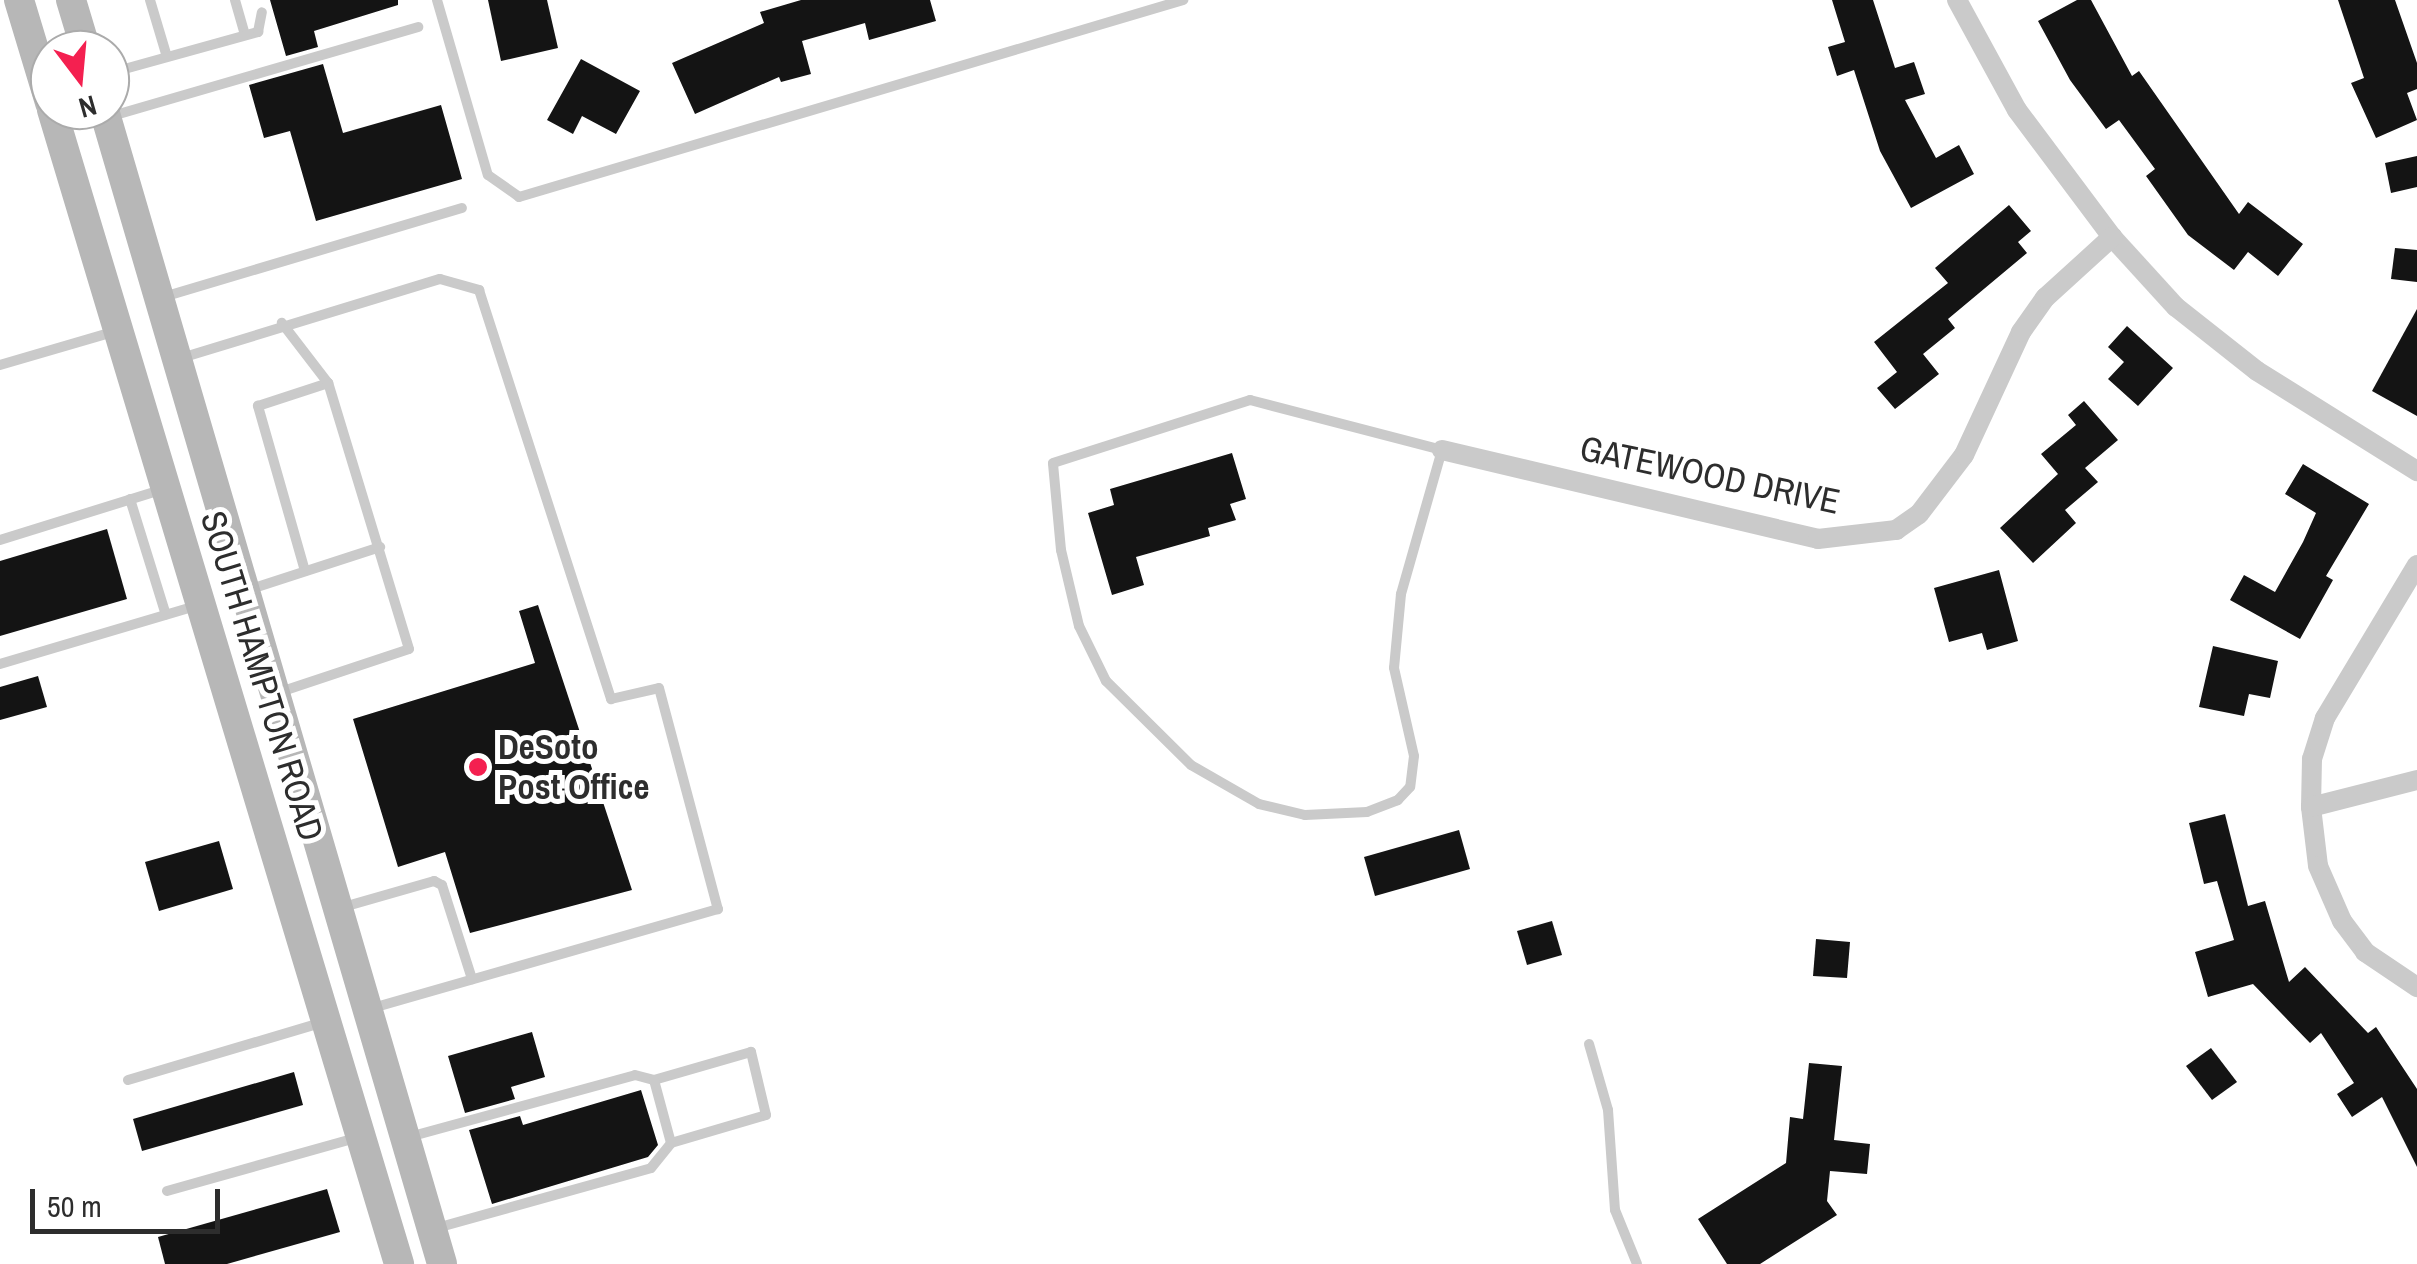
<!DOCTYPE html>
<style>
body{margin:0}
#map{position:relative;width:2417px;height:1264px;overflow:hidden;background:#fff;font-family:"Archivo Narrow",sans-serif}
div>[style]{position:absolute}
[style*='--x']{left:calc(var(--x)*1px);top:calc(var(--y)*1px);width:calc(var(--w)*1px);rotate:calc(var(--a)*1deg)}
.building>*{inset:0;background:#141414}
.lane>*{height:10px;margin:-5px;padding:0 5px;transform-origin:5px;border-radius:5px;background:#cacaca}
.street>*{height:20px;margin:-10px;padding:0 10px;transform-origin:10px;border-radius:10px;background:#cacaca}
.secondary>*{height:30px;margin:-15px;padding:0 15px;transform-origin:15px;border-radius:15px;background:#b7b7b7}
.dots>*{width:28px;height:28px;translate:-50% -50%;box-sizing:border-box;border:5px solid #fff;border-radius:50%}
span{translate:-50% -50%;white-space:nowrap;text-align:center;line-height:1.15;-webkit-text-stroke:10px #fff;paint-order:stroke}
.street-label{font-size:35px;color:#2d2d2d}
.poi-label{font-size:35px;color:#2d2d2d;font-weight:700}
.left{translate:0 -50%;text-align:left}
.north{position:absolute;left:30px;top:30px;width:100px;height:100px;box-sizing:border-box;background:#fff;border:2px solid #ababab;border-radius:50%;rotate:164deg;font-size:28px;font-weight:700;line-height:40px;text-align:center;color:#2d2d2d}
.north::after{content:'';display:block;margin:auto;width:35px;height:45px;background:#f42050;clip-path:polygon(50% 0,100% 100%,50% 72%,0 100%)}
.scale{position:absolute;left:30px;top:1189px;width:190px;height:45px;box-sizing:border-box;border:5px solid #2d2d2d;border-top:0;padding-left:12px;font-size:30px;line-height:35px;white-space:nowrap;color:#2d2d2d;-webkit-text-stroke:8px #fff;paint-order:stroke}
</style>
<div id="map">
<div class="building">
<div style="clip-path:polygon(270px 0,398px 0,398px 5px,314px 31px,318px 47px,286px 56px)"></div>
<div style="clip-path:polygon(488px 0,547px 0,558px 48px,501px 61px)"></div>
<div style="clip-path:polygon(801px 0,930px 0,936px 21px,869px 40px,865px 23px,802px 41px,811px 74px,781px 82px,779px 77px,695px 114px,672px 63px,764px 23px,760px 12px)"></div>
<div style="clip-path:polygon(1832px 0,1873px 0,1895px 68px,1914px 62px,1925px 94px,1905px 100px,1936px 158px,1959px 145px,1974px 174px,1911px 208px,1880px 151px,1854px 70px,1837px 76px,1828px 47px,1845px 42px)"></div>
<div style="clip-path:polygon(2077px 0,2091px 0,2132px 76px,2139px 71px,2239px 214px,2248px 202px,2303px 244px,2278px 276px,2248px 252px,2234px 270px,2188px 235px,2146px 176px,2155px 169px,2119px 120px,2106px 129px,2070px 80px,2038px 21px)"></div>
<div style="clip-path:polygon(2338px 0,2395px 0,2417px 63px,2417px 89px,2407px 93px,2417px 120px,2376px 138px,2351px 83px,2364px 78px)"></div>
<div style="clip-path:polygon(581px 59px,640px 91px,616px 134px,582px 116px,573px 134px,547px 120px)"></div>
<div style="clip-path:polygon(323px 64px,343px 133px,441px 105px,462px 179px,316px 221px,290px 131px,264px 138px,249px 85px)"></div>
<div style="clip-path:polygon(2417px 156px,2417px 187px,2391px 193px,2385px 163px)"></div>
<div style="clip-path:polygon(2009px 205px,2031px 231px,2018px 242px,2027px 253px,1948px 319px,1955px 328px,1923px 354px,1939px 374px,1895px 409px,1877px 388px,1897px 372px,1874px 342px,1948px 283px,1935px 268px)"></div>
<div style="clip-path:polygon(2395px 248px,2417px 250px,2417px 282px,2391px 279px)"></div>
<div style="clip-path:polygon(2417px 309px,2417px 416px,2372px 391px)"></div>
<div style="clip-path:polygon(2127px 326px,2173px 368px,2138px 406px,2108px 379px,2124px 362px,2108px 347px)"></div>
<div style="clip-path:polygon(2084px 401px,2118px 440px,2085px 468px,2098px 482px,2065px 510px,2076px 523px,2033px 563px,2000px 528px,2058px 474px,2041px 454px,2076px 425px,2068px 415px)"></div>
<div style="clip-path:polygon(1232px 453px,1246px 499px,1230px 504px,1236px 520px,1208px 528px,1210px 536px,1136px 557px,1144px 585px,1112px 595px,1088px 513px,1114px 505px,1110px 489px)"></div>
<div style="clip-path:polygon(2303px 464px,2369px 504px,2326px 576px,2333px 580px,2300px 639px,2230px 600px,2244px 575px,2275px 592px,2303px 542px,2316px 513px,2285px 494px)"></div>
<div style="clip-path:polygon(107px 529px,127px 599px,0 636px,0 561px)"></div>
<div style="clip-path:polygon(1999px 570px,2018px 641px,1987px 650px,1982px 633px,1949px 642px,1934px 588px)"></div>
<div style="clip-path:polygon(538px 605px,632px 890px,470px 933px,445px 852px,398px 867px,353px 719px,535px 663px,519px 611px)"></div>
<div style="clip-path:polygon(2213px 646px,2278px 661px,2270px 698px,2249px 694px,2244px 716px,2199px 707px)"></div>
<div style="clip-path:polygon(38px 676px,47px 707px,0 720px,0 687px)"></div>
<div style="clip-path:polygon(2225px 814px,2248px 906px,2265px 901px,2289px 982px,2305px 967px,2368px 1033px,2376px 1027px,2417px 1089px,2417px 1167px,2382px 1097px,2352px 1117px,2337px 1094px,2354px 1083px,2321px 1033px,2310px 1043px,2253px 984px,2208px 997px,2195px 952px,2234px 940px,2217px 881px,2204px 884px,2189px 823px)"></div>
<div style="clip-path:polygon(1459px 830px,1470px 869px,1375px 896px,1364px 857px)"></div>
<div style="clip-path:polygon(219px 841px,233px 889px,159px 911px,145px 862px)"></div>
<div style="clip-path:polygon(1552px 921px,1562px 955px,1527px 965px,1517px 931px)"></div>
<div style="clip-path:polygon(1816px 939px,1850px 942px,1847px 978px,1813px 976px)"></div>
<div style="clip-path:polygon(532px 1032px,545px 1077px,511px 1087px,515px 1099px,465px 1113px,448px 1056px)"></div>
<div style="clip-path:polygon(2211px 1048px,2237px 1082px,2212px 1100px,2186px 1066px)"></div>
<div style="clip-path:polygon(1809px 1063px,1842px 1066px,1834px 1140px,1870px 1144px,1867px 1174px,1830px 1171px,1827px 1201px,1837px 1215px,1760px 1264px,1727px 1264px,1698px 1219px,1786px 1163px,1790px 1117px,1803px 1119px)"></div>
<div style="clip-path:polygon(294px 1072px,303px 1105px,142px 1151px,133px 1119px)"></div>
<div style="clip-path:polygon(641px 1090px,658px 1145px,648px 1157px,492px 1204px,469px 1130px,520px 1116px,523px 1125px)"></div>
<div style="clip-path:polygon(327px 1189px,340px 1232px,227px 1264px,165px 1264px,158px 1237px)"></div>
</div>
<div class="lane">
<div style="--x:150;--y:0;--w:59;--a:73.4"></div>
<div style="--x:235;--y:0;--w:36;--a:74"></div>
<div style="--x:437;--y:0;--w:182;--a:73.8"></div>
<div style="--x:488;--y:175;--w:38;--a:35"></div>
<div style="--x:519;--y:197;--w:693;--a:-16.52"></div>
<div style="--x:110;--y:73;--w:154;--a:-15.5"></div>
<div style="--x:258;--y:32;--w:20;--a:-79"></div>
<div style="--x:112;--y:116;--w:319;--a:-16.2"></div>
<div style="--x:160;--y:298;--w:315;--a:-16.6"></div>
<div style="--x:178;--y:359;--w:274;--a:-17"></div>
<div style="--x:440;--y:279;--w:41;--a:15.8"></div>
<div style="--x:479;--y:290;--w:430;--a:72.1"></div>
<div style="--x:611;--y:699;--w:49;--a:-12.9"></div>
<div style="--x:659;--y:688;--w:229;--a:75.1"></div>
<div style="--x:718;--y:909;--w:363;--a:164"></div>
<div style="--x:0;--y:365;--w:118;--a:-16.3"></div>
<div style="--x:1250;--y:400;--w:198;--a:14.6"></div>
<div style="--x:1442;--y:450;--w:150;--a:105.9"></div>
<div style="--x:1401;--y:594;--w:74;--a:95.4"></div>
<div style="--x:1394;--y:668;--w:90;--a:77.2"></div>
<div style="--x:1414;--y:756;--w:31;--a:97"></div>
<div style="--x:1410;--y:787;--w:18;--a:133"></div>
<div style="--x:1398;--y:800;--w:33;--a:159"></div>
<div style="--x:1367;--y:812;--w:62;--a:177.2"></div>
<div style="--x:1305;--y:815;--w:47;--a:-166.6"></div>
<div style="--x:1259;--y:804;--w:78;--a:-150.2"></div>
<div style="--x:1191;--y:765;--w:120;--a:-135.3"></div>
<div style="--x:1106;--y:681;--w:61;--a:-116.1"></div>
<div style="--x:1079;--y:626;--w:78;--a:-103.3"></div>
<div style="--x:1061;--y:550;--w:87;--a:-95.3"></div>
<div style="--x:1053;--y:463;--w:207;--a:-17.7"></div>
<div style="--x:130;--y:499;--w:121;--a:72.8"></div>
<div style="--x:0;--y:540;--w:169;--a:-17.3"></div>
<div style="--x:305;--y:571;--w:172;--a:-105.9"></div>
<div style="--x:258;--y:406;--w:74;--a:-18.2"></div>
<div style="--x:248;--y:590;--w:139;--a:-18"></div>
<div style="--x:0;--y:664;--w:204;--a:-16.5"></div>
<div style="--x:277;--y:693;--w:139;--a:-18.4"></div>
<div style="--x:409;--y:649;--w:278;--a:-106.9"></div>
<div style="--x:328;--y:383;--w:76;--a:-127.5"></div>
<div style="--x:340;--y:908;--w:98;--a:-16"></div>
<div style="--x:434;--y:881;--w:9;--a:27"></div>
<div style="--x:442;--y:885;--w:99;--a:72.3"></div>
<div style="--x:1589;--y:1044;--w:69;--a:73.9"></div>
<div style="--x:1608;--y:1110;--w:100;--a:86"></div>
<div style="--x:1615;--y:1210;--w:58;--a:67.8"></div>
<div style="--x:128;--y:1080;--w:201;--a:-16.5"></div>
<div style="--x:409;--y:1137;--w:234;--a:-15.3"></div>
<div style="--x:635;--y:1075;--w:20;--a:15"></div>
<div style="--x:167;--y:1191;--w:196;--a:-15.7"></div>
<div style="--x:433;--y:1229;--w:226;--a:-15.6"></div>
<div style="--x:651;--y:1168;--w:32;--a:-51"></div>
<div style="--x:671;--y:1143;--w:99;--a:-16.4"></div>
<div style="--x:766;--y:1115;--w:65;--a:-103.4"></div>
<div style="--x:751;--y:1052;--w:101;--a:163.9"></div>
<div style="--x:654;--y:1080;--w:65;--a:74.9"></div>
</div>
<div class="street">
<div style="--x:1957;--y:0;--w:125;--a:61.4"></div>
<div style="--x:2017;--y:110;--w:159;--a:53.2"></div>
<div style="--x:2112;--y:237;--w:95;--a:47.6"></div>
<div style="--x:2176;--y:307;--w:103;--a:38.3"></div>
<div style="--x:2257;--y:371;--w:189;--a:32"></div>
<div style="--x:1442;--y:450;--w:386;--a:13.3"></div>
<div style="--x:1818;--y:539;--w:79;--a:-6.6"></div>
<div style="--x:1896;--y:530;--w:28;--a:-35"></div>
<div style="--x:1919;--y:514;--w:74;--a:-52.7"></div>
<div style="--x:1964;--y:455;--w:136;--a:-65.1"></div>
<div style="--x:2021;--y:332;--w:42;--a:-54.8"></div>
<div style="--x:2045;--y:298;--w:91;--a:-42.3"></div>
<div style="--x:2417;--y:565;--w:179;--a:121"></div>
<div style="--x:2325;--y:718;--w:43;--a:107.6"></div>
<div style="--x:2312;--y:759;--w:48;--a:91.2"></div>
<div style="--x:2311;--y:807;--w:59;--a:83.2"></div>
<div style="--x:2318;--y:866;--w:60;--a:66.4"></div>
<div style="--x:2342;--y:921;--w:39;--a:53"></div>
<div style="--x:2365;--y:952;--w:63;--a:33.9"></div>
<div style="--x:2311;--y:807;--w:109;--a:-14.3"></div>
</div>
<div class="secondary">
<div style="--x:19;--y:0;--w:108;--a:73.2"></div>
<div style="--x:71;--y:0;--w:52;--a:73.3"></div>
<div style="--x:52;--y:110;--w:1205;--a:73.26"></div>
<div style="--x:104;--y:110;--w:1202;--a:73.67"></div>
</div>
<div class="dots">
<div style="left:478px;top:767px;background:#f42050"></div>
</div>
<div class="street-label">
<span style="left:1710px;top:475px;rotate:12deg">GATEWOOD DRIVE</span>
<span style="left:262px;top:676px;rotate:73deg">SOUTH HAMPTON ROAD</span>
</div>
<div class="poi-label">
<span class="left" style="left:498px;top:767px">DeSoto<br>Post Office</span>
</div>
<div class="north">N</div>
<div class="scale">50 m</div>
</div>
